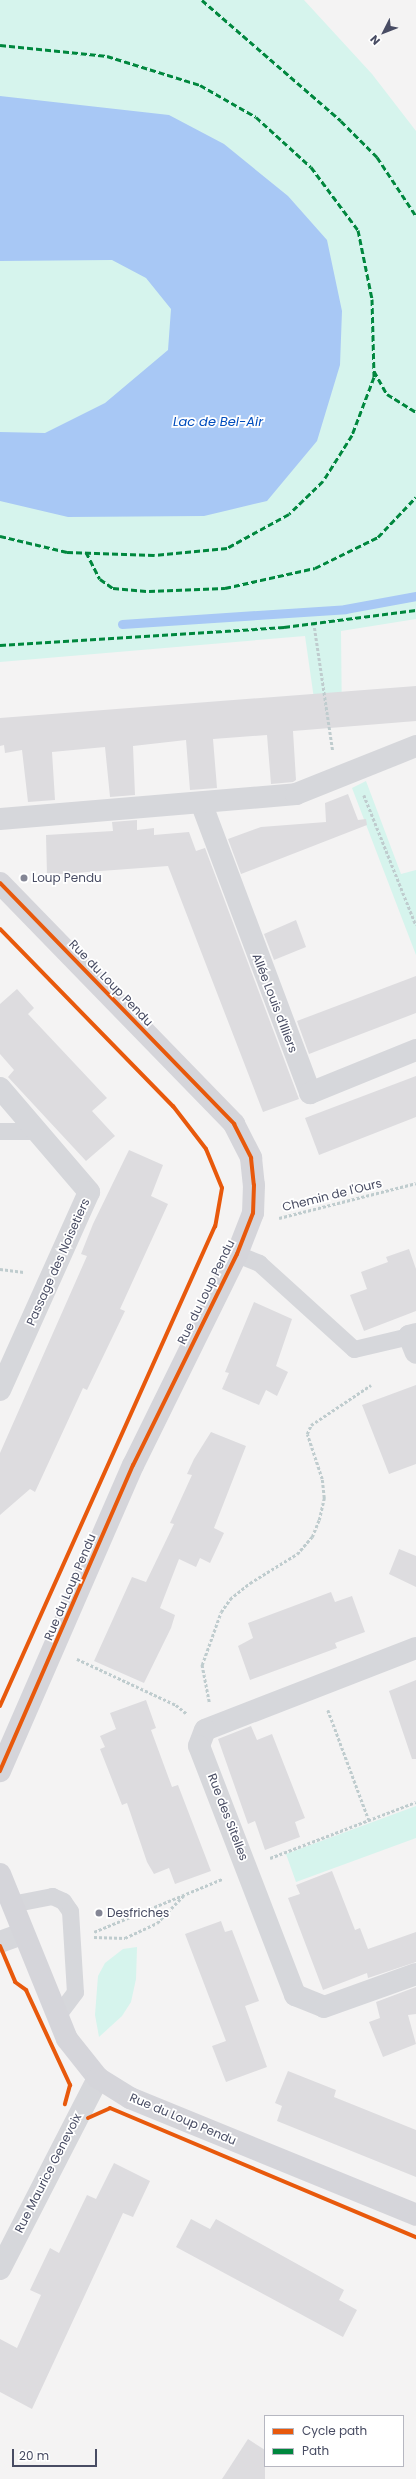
<!DOCTYPE html>
<meta charset="utf-8">
<style>
body{margin:0}
#map{position:relative;width:416px;height:2479px;overflow:hidden;background:#f4f3f3;font-family:Poppins,sans-serif}
div>[style]{position:absolute}
[style*='--x']{left:calc(var(--x)*1px);top:calc(var(--y)*1px);width:calc(var(--w)*1px);rotate:calc(var(--a)*1deg)}
.green>*{inset:0;background:#d6f4ed}
.water>*{inset:0;background:#a8c8f5}
.stream>*{height:9px;margin:-4.5px;padding:0 4.5px;transform-origin:4.5px;border-radius:4.5px;background:#a8c8f5}
.building>*{inset:0;background:#dddcdf}
.path>*{height:2.5px;margin-top:-1.25px;transform-origin:0;background:repeating-linear-gradient(90deg,#bfccce 0 3px,transparent 0 5px)}
.lane>*{height:17px;margin:-8.5px;padding:0 8.5px;transform-origin:8.5px;border-radius:8.5px;background:#d6d7db}
.street>*{height:22px;margin:-11px;padding:0 11px;transform-origin:11px;border-radius:11px;background:#d6d7db}
.secondary>*{height:22px;margin:-11px;padding:0 11px;transform-origin:11px;border-radius:11px;background:#d5d5da}
.quiet>*{height:3px;margin-top:-1.5px;transform-origin:0;background:repeating-linear-gradient(90deg,#00873e 0 6px,transparent 0 9px)}
.cycleway>*{height:4px;margin:-2px;padding:0 2px;transform-origin:2px;border-radius:2px;background:#e8590c}
.dots>*{width:11px;height:11px;translate:-50% -50%;box-sizing:border-box;border:2px solid #fff;border-radius:50%}
span{translate:-50% -50%;white-space:nowrap;text-align:center;line-height:1.15;-webkit-text-stroke:3.5px #fff;paint-order:stroke}
.poi-label{font-size:12px;color:#484c63}
.left{translate:0 -50%;text-align:left}
.street-label{font-size:12px;color:#484c63}
.water-label{font-size:13px;color:#004dbd;font-style:italic}
.legend{position:absolute;left:264px;top:2415px;width:140px;height:52px;box-sizing:border-box;background:#fff;border:1px solid #b6b7c1;margin:0;padding:5px 7px;list-style:none;font-size:12px;color:#484c63}
.legend li{display:flex;align-items:center;gap:8px;height:20px}
.legend b{width:20px;border:1px solid #b6b7c1}
.north{position:absolute;left:364px;top:12px;width:40px;height:40px;-webkit-text-stroke:3px #fff;paint-order:stroke;rotate:228deg;font-size:11px;font-weight:700;line-height:16px;text-align:center;color:#484c63}
.north::after{content:'';display:block;margin:auto;width:14px;height:18px;background:#484c63;clip-path:polygon(50% 0,100% 100%,50% 72%,0 100%)}
.scale{position:absolute;left:12px;top:2449px;width:85px;height:18px;box-sizing:border-box;border:2px solid #484c63;border-top:0;padding-left:5px;font-size:12px;line-height:14px;white-space:nowrap;color:#484c63;-webkit-text-stroke:3px #fff;paint-order:stroke}
</style>
<div id="map">
<div class="green">
<div style="clip-path:polygon(0 0,304px 0,372px 74px,416px 131px,416px 619px,341px 631px,342px 726px,318px 727px,305px 636px,0 662px)"></div>
<div style="clip-path:polygon(366px 781px,401px 874px,416px 870px,416px 955px,352px 788px)"></div>
<div style="clip-path:polygon(416px 1806px,416px 1838px,296px 1882px,286px 1854px)"></div>
<div style="clip-path:polygon(137px 1947px,136px 1979px,131px 2002px,122px 2016px,99px 2037px,95px 2015px,98px 1976px,105px 1963px,123px 1949px)"></div>
</div>
<div class="water">
<div style="clip-path:polygon(0 96px,169px 115px,224px 144px,288px 196px,327px 240px,342px 311px,340px 365px,317px 441px,267px 501px,204px 516px,68px 517px,0 501px,0 432px,45px 433px,105px 403px,168px 350px,171px 309px,146px 278px,112px 260px,0 261px)"></div>
</div>
<div class="stream">
<div style="--x:122;--y:624;--w:224;--a:-3.8"></div>
<div style="--x:345;--y:609;--w:72;--a:-10.4"></div>
</div>
<div class="building">
<div style="clip-path:polygon(416px 686px,416px 721px,293px 731px,296px 780px,293px 782px,271px 784px,267px 735px,213px 739px,217px 788px,190px 790px,186px 740px,133px 746px,135px 795px,110px 797px,105px 747px,52px 752px,55px 800px,28px 802px,22px 750px,5px 753px,4px 745px,0 746px,0 718px)"></div>
<div style="clip-path:polygon(348px 794px,358px 820px,366px 819px,367px 825px,241px 874px,228px 839px,261px 827px,326px 822px,325px 803px)"></div>
<div style="clip-path:polygon(137px 820px,137px 830px,154px 828px,154px 835px,189px 832px,196px 851px,205px 848px,299px 1099px,263px 1112px,168px 866px,47px 875px,46px 835px,113px 831px,112px 822px)"></div>
<div style="clip-path:polygon(296px 920px,306px 947px,274px 960px,264px 934px)"></div>
<div style="clip-path:polygon(416px 976px,416px 1013px,309px 1054px,297px 1021px)"></div>
<div style="clip-path:polygon(17px 989px,34px 1008px,28px 1014px,107px 1098px,92px 1111px,115px 1136px,86px 1161px,8px 1077px,14px 1070px,0 1054px,0 1004px)"></div>
<div style="clip-path:polygon(416px 1076px,416px 1117px,319px 1155px,305px 1118px)"></div>
<div style="clip-path:polygon(129px 1150px,163px 1165px,151px 1196px,168px 1204px,120px 1309px,125px 1311px,87px 1390px,83px 1388px,35px 1492px,30px 1489px,0 1515px,0 1453px,87px 1256px,81px 1254px,93px 1224px)"></div>
<div style="clip-path:polygon(409px 1249px,416px 1269px,416px 1311px,364px 1331px,350px 1295px,367px 1289px,361px 1272px,388px 1262px,386px 1257px)"></div>
<div style="clip-path:polygon(254px 1302px,292px 1319px,276px 1366px,288px 1372px,277px 1396px,266px 1390px,259px 1405px,222px 1389px,229px 1373px,225px 1372px)"></div>
<div style="clip-path:polygon(416px 1385px,416px 1464px,389px 1474px,362px 1405px)"></div>
<div style="clip-path:polygon(211px 1432px,246px 1446px,214px 1528px,224px 1533px,210px 1563px,200px 1558px,196px 1567px,179px 1559px,160px 1608px,175px 1615px,171px 1628px,144px 1683px,94px 1661px,132px 1577px,146px 1582px,174px 1524px,170px 1523px,192px 1475px,187px 1474px,194px 1459px)"></div>
<div style="clip-path:polygon(399px 1549px,416px 1556px,416px 1587px,389px 1574px)"></div>
<div style="clip-path:polygon(331px 1592px,335px 1602px,352px 1596px,365px 1632px,335px 1643px,337px 1648px,250px 1680px,238px 1646px,253px 1638px,248px 1623px)"></div>
<div style="clip-path:polygon(416px 1680px,416px 1759px,412px 1759px,389px 1691px)"></div>
<div style="clip-path:polygon(146px 1700px,156px 1728px,151px 1730px,172px 1787px,178px 1785px,211px 1871px,175px 1884px,169px 1868px,154px 1874px,147px 1862px,127px 1803px,122px 1805px,100px 1749px,105px 1747px,100px 1736px,116px 1729px,110px 1713px)"></div>
<div style="clip-path:polygon(251px 1726px,257px 1740px,272px 1734px,305px 1818px,295px 1822px,300px 1837px,265px 1850px,255px 1821px,248px 1824px,218px 1739px)"></div>
<div style="clip-path:polygon(332px 1871px,355px 1930px,360px 1928px,368px 1949px,416px 1932px,416px 1962px,368px 1978px,367px 1973px,323px 1990px,288px 1898px,300px 1894px,296px 1885px)"></div>
<div style="clip-path:polygon(221px 1921px,225px 1932px,232px 1930px,259px 2001px,245px 2006px,267px 2067px,226px 2082px,212px 2046px,226px 2041px,185px 1934px)"></div>
<div style="clip-path:polygon(416px 1987px,416px 2014px,408px 2015px,416px 2044px,383px 2057px,369px 2022px,380px 2018px,376px 2002px)"></div>
<div style="clip-path:polygon(288px 2071px,336px 2090px,334px 2097px,416px 2130px,416px 2177px,277px 2121px,282px 2106px,275px 2103px)"></div>
<div style="clip-path:polygon(114px 2163px,150px 2181px,133px 2217px,123px 2213px,32px 2409px,0 2392px,0 2339px,17px 2348px,41px 2295px,30px 2290px,50px 2248px,59px 2253px,87px 2195px,96px 2199px)"></div>
<div style="clip-path:polygon(191px 2219px,210px 2229px,216px 2219px,344px 2290px,339px 2300px,357px 2310px,343px 2337px,176px 2247px)"></div>
<div style="clip-path:polygon(248px 2439px,265px 2450px,265px 2479px,222px 2479px)"></div>
</div>
<div class="path">
<div style="--x:314;--y:623;--w:130;--a:81.6"></div>
<div style="--x:364;--y:795;--w:140;--a:68.2"></div>
<div style="--x:279;--y:1218;--w:141;--a:-14.3"></div>
<div style="--x:0;--y:1269;--w:24;--a:7"></div>
<div style="--x:77;--y:1659;--w:109;--a:24.9"></div>
<div style="--x:176;--y:1705;--w:14;--a:39"></div>
<div style="--x:209;--y:1702;--w:38;--a:-101"></div>
<div style="--x:202;--y:1665;--w:56;--a:-70.3"></div>
<div style="--x:221;--y:1612;--w:16;--a:-55"></div>
<div style="--x:230;--y:1599;--w:26;--a:-39"></div>
<div style="--x:250;--y:1583;--w:55;--a:-31.7"></div>
<div style="--x:297;--y:1554;--w:23;--a:-49"></div>
<div style="--x:312;--y:1537;--w:18;--a:-68"></div>
<div style="--x:319;--y:1520;--w:23;--a:-77"></div>
<div style="--x:324;--y:1498;--w:19;--a:-96"></div>
<div style="--x:322;--y:1479;--w:47;--a:-108.4"></div>
<div style="--x:307;--y:1434;--w:10;--a:-66"></div>
<div style="--x:311;--y:1425;--w:72;--a:-33.7"></div>
<div style="--x:328;--y:1710;--w:117;--a:69.6"></div>
<div style="--x:270;--y:1858;--w:156;--a:-21"></div>
<div style="--x:94;--y:1932;--w:139;--a:-22.5"></div>
<div style="--x:94;--y:1937;--w:31;--a:2"></div>
<div style="--x:125;--y:1938;--w:35;--a:-25"></div>
<div style="--x:157;--y:1923;--w:40;--a:-46"></div>
</div>
<div class="lane">
<div style="--x:0;--y:1131;--w:37;--a:0"></div>
<div style="--x:237;--y:1254;--w:24;--a:22"></div>
<div style="--x:259;--y:1263;--w:128;--a:42.2"></div>
<div style="--x:354;--y:1349;--w:57;--a:-13.3"></div>
<div style="--x:11;--y:1904;--w:42;--a:-11"></div>
<div style="--x:52;--y:1896;--w:12;--a:24"></div>
<div style="--x:63;--y:1901;--w:12;--a:55"></div>
<div style="--x:70;--y:1911;--w:81;--a:86.5"></div>
<div style="--x:75;--y:1992;--w:30;--a:127"></div>
</div>
<div class="street">
<div style="--x:202;--y:805;--w:308;--a:69.4"></div>
<div style="--x:310;--y:1093;--w:114;--a:-22.1"></div>
<div style="--x:0;--y:819;--w:297;--a:-4.8"></div>
<div style="--x:296;--y:794;--w:129;--a:-21.8"></div>
<div style="--x:0;--y:1088;--w:137;--a:49.4"></div>
<div style="--x:89;--y:1192;--w:217;--a:114.2"></div>
<div style="--x:416;--y:1334;--w:7;--a:164"></div>
<div style="--x:409;--y:1336;--w:18;--a:68"></div>
<div style="--x:416;--y:1648;--w:226;--a:158.8"></div>
<div style="--x:205;--y:1730;--w:17;--a:111"></div>
<div style="--x:199;--y:1746;--w:267;--a:68.9"></div>
<div style="--x:295;--y:1995;--w:31;--a:22"></div>
<div style="--x:324;--y:2007;--w:98;--a:-19.7"></div>
<div style="--x:0;--y:1942;--w:23;--a:-20"></div>
<div style="--x:0;--y:2269;--w:215;--a:-62.8"></div>
</div>
<div class="secondary">
<div style="--x:0;--y:883;--w:336;--a:45.8"></div>
<div style="--x:234;--y:1124;--w:38;--a:63"></div>
<div style="--x:251;--y:1158;--w:27;--a:84"></div>
<div style="--x:254;--y:1185;--w:28;--a:92"></div>
<div style="--x:253;--y:1213;--w:44;--a:111.3"></div>
<div style="--x:237;--y:1254;--w:235;--a:116.2"></div>
<div style="--x:133;--y:1465;--w:334;--a:113.5"></div>
<div style="--x:0;--y:1874;--w:178;--a:67.9"></div>
<div style="--x:67;--y:2039;--w:50;--a:51.5"></div>
<div style="--x:98;--y:2078;--w:38;--a:32"></div>
<div style="--x:130;--y:2098;--w:309;--a:22.2"></div>
</div>
<div class="quiet">
<div style="--x:202;--y:0;--w:184;--a:41"></div>
<div style="--x:341;--y:121;--w:51;--a:45"></div>
<div style="--x:377;--y:157;--w:71;--a:56.5"></div>
<div style="--x:0;--y:45;--w:108;--a:5.9"></div>
<div style="--x:107;--y:56;--w:97;--a:17.3"></div>
<div style="--x:200;--y:85;--w:64;--a:29.7"></div>
<div style="--x:256;--y:117;--w:74;--a:42.3"></div>
<div style="--x:311;--y:167;--w:79;--a:53.3"></div>
<div style="--x:358;--y:230;--w:70;--a:78.5"></div>
<div style="--x:372;--y:299;--w:78;--a:88.5"></div>
<div style="--x:374;--y:377;--w:62;--a:110.8"></div>
<div style="--x:352;--y:435;--w:54;--a:122.2"></div>
<div style="--x:323;--y:481;--w:47;--a:135.9"></div>
<div style="--x:289;--y:514;--w:71;--a:151.3"></div>
<div style="--x:227;--y:548;--w:73;--a:174.5"></div>
<div style="--x:154;--y:555;--w:87;--a:-178"></div>
<div style="--x:67;--y:552;--w:69;--a:-166.6"></div>
<div style="--x:374;--y:371;--w:26;--a:61"></div>
<div style="--x:387;--y:394;--w:34;--a:32"></div>
<div style="--x:86;--y:552;--w:30;--a:63"></div>
<div style="--x:100;--y:579;--w:16;--a:35"></div>
<div style="--x:113;--y:588;--w:36;--a:5"></div>
<div style="--x:149;--y:591;--w:76;--a:-2.3"></div>
<div style="--x:225;--y:588;--w:92;--a:-12.5"></div>
<div style="--x:315;--y:568;--w:70;--a:-26.2"></div>
<div style="--x:378;--y:537;--w:55;--a:-46.5"></div>
<div style="--x:0;--y:645;--w:285;--a:-3.6"></div>
<div style="--x:284;--y:627;--w:133;--a:-7.3"></div>
</div>
<div class="cycleway">
<div style="--x:0;--y:883;--w:336;--a:45.8"></div>
<div style="--x:234;--y:1124;--w:38;--a:63"></div>
<div style="--x:251;--y:1158;--w:27;--a:84"></div>
<div style="--x:254;--y:1185;--w:28;--a:92"></div>
<div style="--x:253;--y:1213;--w:44;--a:111.3"></div>
<div style="--x:237;--y:1254;--w:235;--a:116.2"></div>
<div style="--x:133;--y:1465;--w:334;--a:113.5"></div>
<div style="--x:0;--y:929;--w:248;--a:45.7"></div>
<div style="--x:173;--y:1106;--w:54;--a:52.5"></div>
<div style="--x:206;--y:1149;--w:42;--a:67.7"></div>
<div style="--x:222;--y:1188;--w:39;--a:100"></div>
<div style="--x:215;--y:1226;--w:526;--a:114.13"></div>
<div style="--x:0;--y:1946;--w:39;--a:67"></div>
<div style="--x:15;--y:1982;--w:14;--a:36"></div>
<div style="--x:26;--y:1990;--w:105;--a:65.1"></div>
<div style="--x:70;--y:2085;--w:20;--a:105"></div>
<div style="--x:88;--y:2118;--w:24;--a:-24"></div>
<div style="--x:110;--y:2108;--w:332;--a:22.9"></div>
</div>
<div class="dots">
<div style="left:24px;top:878px;background:#848695"></div>
<div style="left:99px;top:1913px;background:#848695"></div>
</div>
<div class="poi-label">
<span class="left" style="left:32px;top:878px">Loup Pendu</span>
<span class="left" style="left:107px;top:1913px">Desfriches</span>
</div>
<div class="street-label">
<span style="left:111px;top:983px;rotate:46deg">Rue du Loup Pendu</span>
<span style="left:275px;top:1003px;rotate:69deg">Allée Louis d'Illiers</span>
<span style="left:332px;top:1195px;rotate:-14deg">Chemin de l'Ours</span>
<span style="left:58px;top:1262px;rotate:-66deg">Passage des Noisetiers</span>
<span style="left:206px;top:1292px;rotate:-64deg">Rue du Loup Pendu</span>
<span style="left:70px;top:1587px;rotate:-67deg">Rue du Loup Pendu</span>
<span style="left:228px;top:1817px;rotate:69deg">Rue des Sitelles</span>
<span style="left:183px;top:2119px;rotate:23deg">Rue du Loup Pendu</span>
<span style="left:48px;top:2173px;rotate:-63deg">Rue Maurice Genevoix</span>
</div>
<div class="water-label">
<span style="left:218px;top:422px">Lac de Bel-Air</span>
</div>
<ul class="legend">
<li><b style="height:5px;background:#e8590c"></b>Cycle path</li>
<li><b style="height:5px;background:#00873e"></b>Path</li>
</ul>
<div class="north">N</div>
<div class="scale">20 m</div>
</div>
